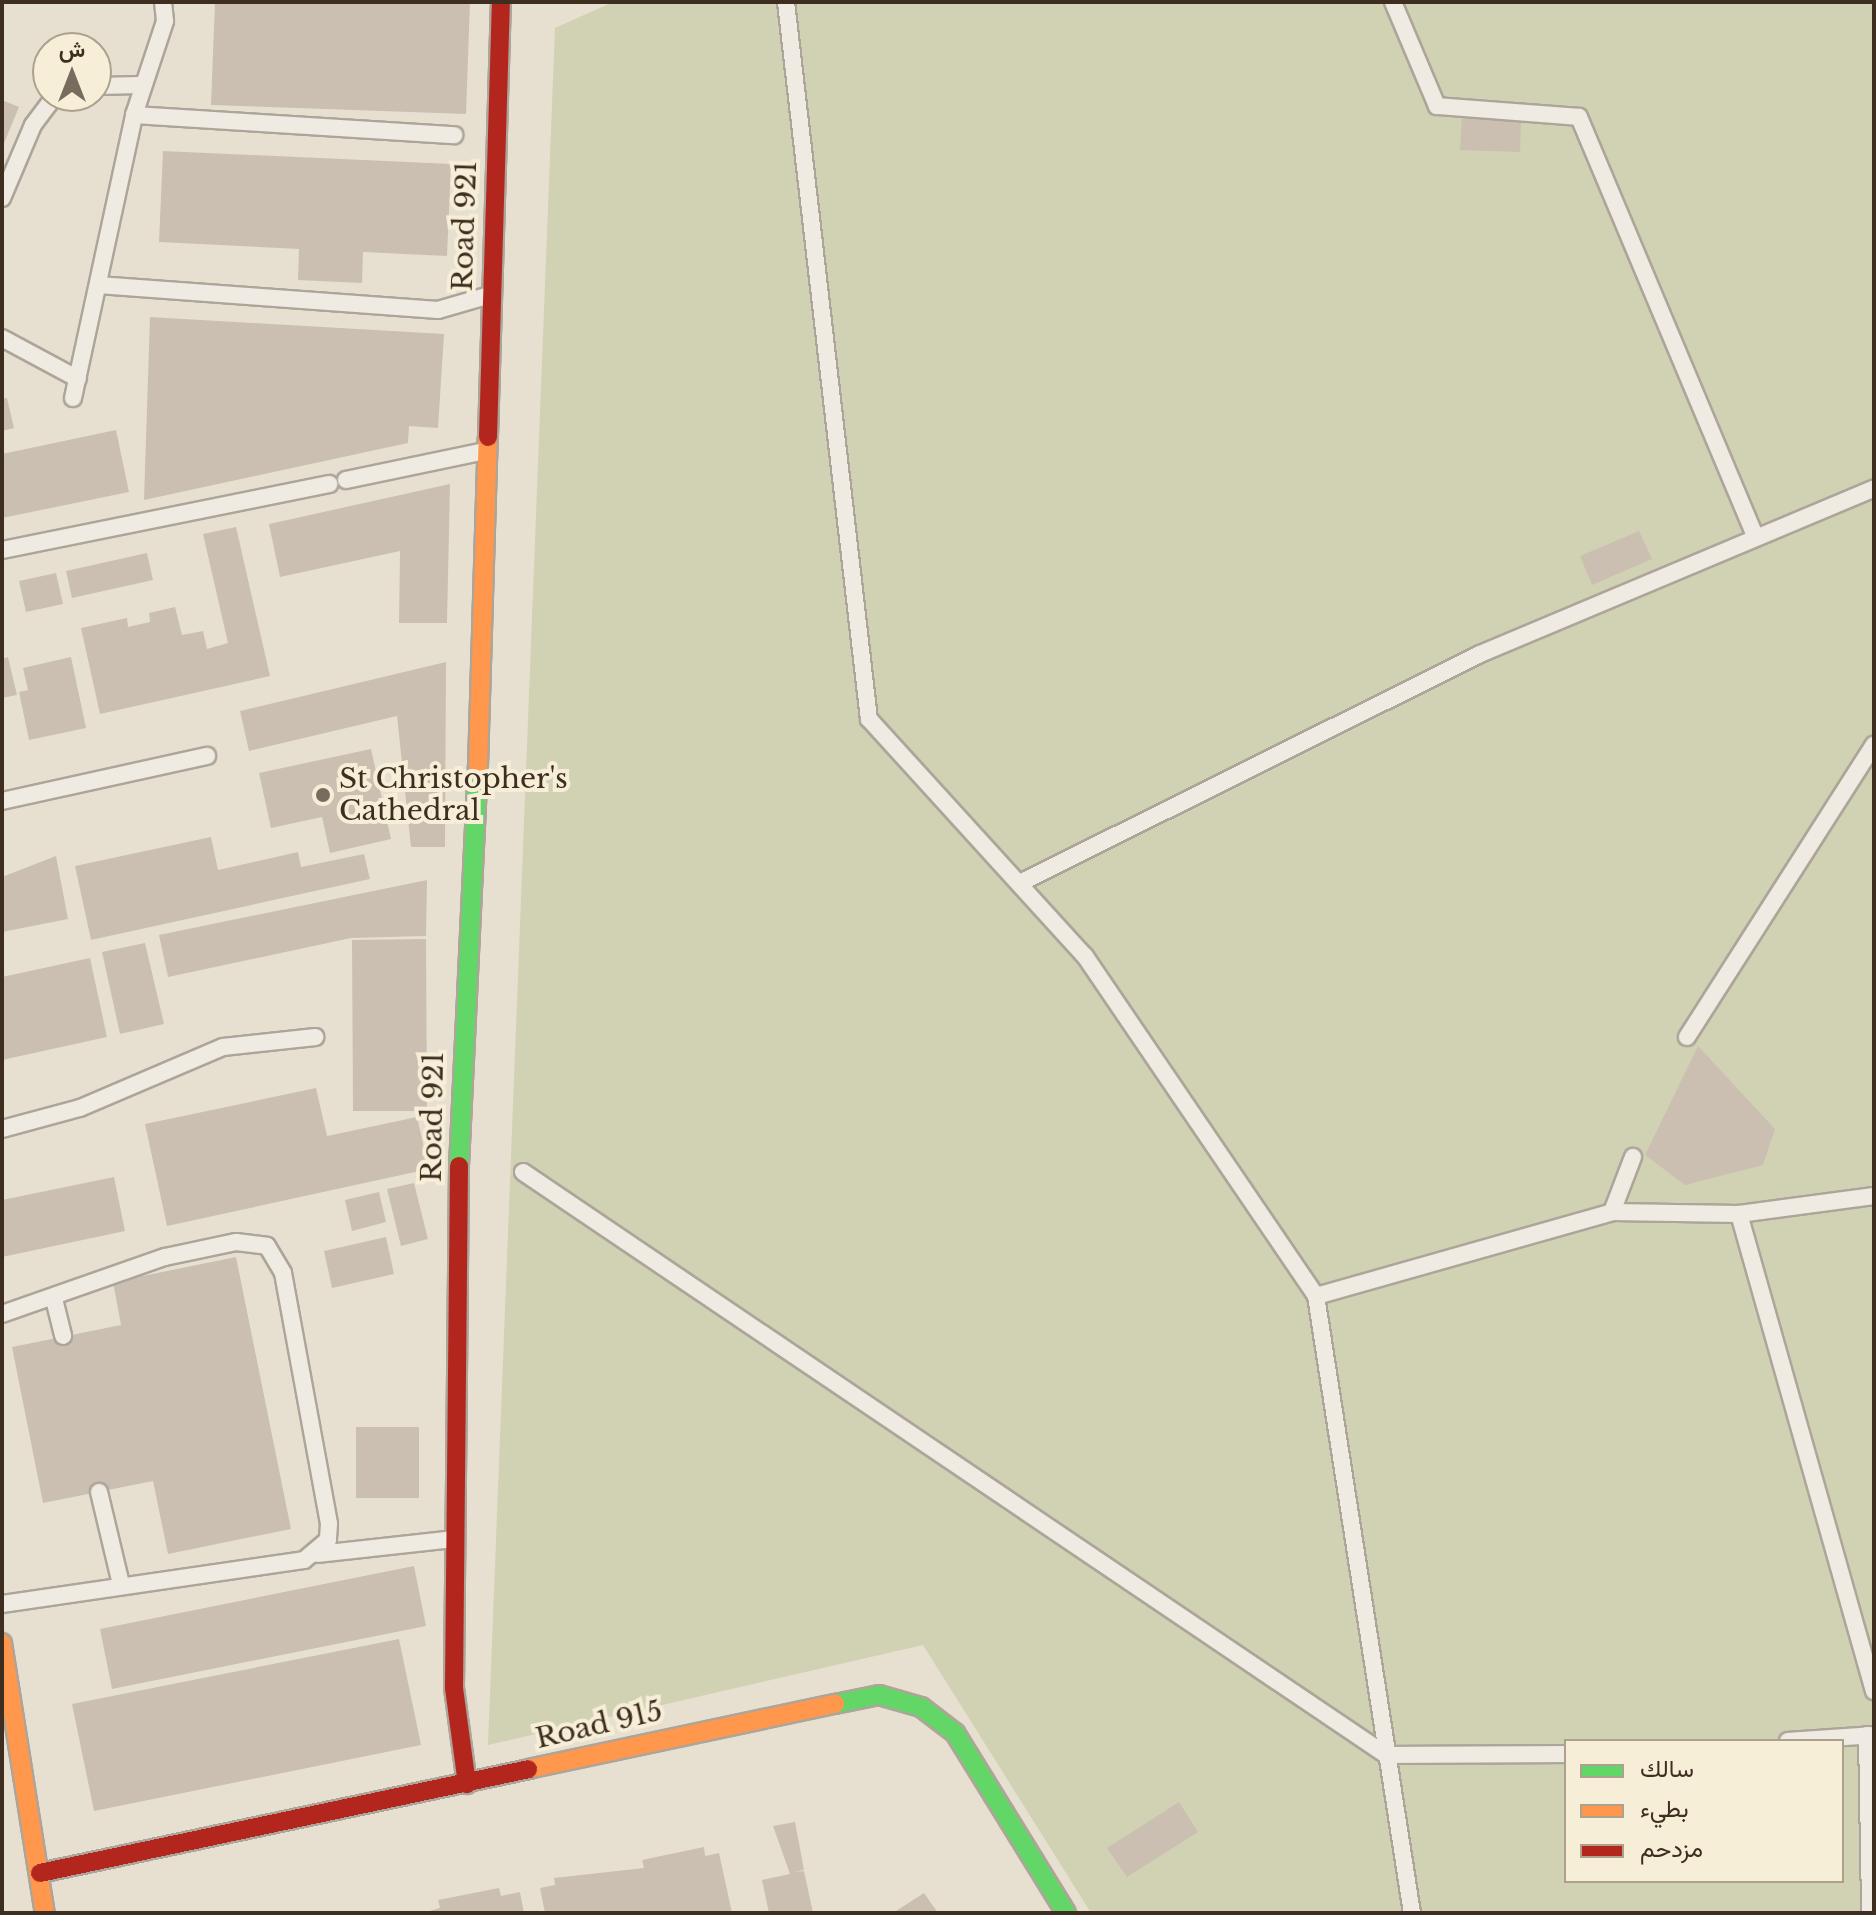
<!DOCTYPE html>
<meta charset="utf-8">
<style>
body{margin:0}
#map{position:relative;width:1876px;height:1915px;overflow:hidden;background:#e7e0d1;font-family:"Libre Baskerville",Vazirmatn,serif}
div>[style]{position:absolute}
[style*='--x']{left:calc(var(--x)*1px);top:calc(var(--y)*1px);width:calc(var(--w)*1px);rotate:calc(var(--a)*1deg)}
.cemetery>*{inset:0;background:#d1d1b3}
.building>*{inset:0;background:#cbbfb2}
.roads{filter:drop-shadow(2px 0 #ada599) drop-shadow(-2px 0 #ada599) drop-shadow(0 2px #ada599) drop-shadow(0 -2px #ada599)}
.lane>*{height:16px;margin:-8px;padding:0 8px;transform-origin:8px;border-radius:8px;background:#efebe3}
.fast>*{height:18px;margin:-9px;padding:0 9px;transform-origin:9px;border-radius:9px;background:#63d668}
.slow>*{height:18px;margin:-9px;padding:0 9px;transform-origin:9px;border-radius:9px;background:#ff974d}
.jam>*{height:18px;margin:-9px;padding:0 9px;transform-origin:9px;border-radius:9px;background:#b3261e}
.dots>*{width:22px;height:22px;translate:-50% -50%;box-sizing:border-box;border:4px solid #f7eed8;border-radius:50%}
span{translate:-50% -50%;white-space:nowrap;text-align:center;line-height:1.15;-webkit-text-stroke:8px #f7eed8;paint-order:stroke}
.street-label{font-size:28px;color:#3d2e20}
.poi-label{font-size:28px;color:#3d2e20}
.left{translate:0 -50%;text-align:left}
.frame{position:absolute;inset:0;border:4px solid #3d2e20;pointer-events:none}
.legend{position:absolute;left:1564px;top:1739px;width:280px;height:144px;box-sizing:border-box;background:#f7eed8;border:2px solid #ada18e;margin:0;padding:10px 14px;list-style:none;font-size:24px;color:#3d2e20}
.legend li{display:flex;align-items:center;gap:16px;height:40px}
.legend b{width:40px;border:2px solid #ada18e}
.north{position:absolute;left:32px;top:32px;width:80px;height:80px;box-sizing:border-box;background:#f7eed8;border:2px solid #ada18e;border-radius:50%;rotate:0deg;font-size:22px;font-weight:700;line-height:32px;text-align:center;color:#3d2e20}
.north::after{content:'';display:block;margin:auto;width:28px;height:36px;background:#786c5e;clip-path:polygon(50% 0,100% 100%,50% 72%,0 100%)}
</style>
<div id="map">
<div class="cemetery">
<div style="clip-path:polygon(evenodd,613px 2px,1874px 2px,1874px 1913px,1091px 1913px,923px 1645px,488px 1745px,555px 28px,613px 2px,1566px 1741px,1842px 1741px,1842px 1881px,1566px 1881px,1566px 1741px)"></div>
</div>
<div class="building">
<div style="clip-path:polygon(215px 2px,470px 2px,466px 114px,211px 105px)"></div>
<div style="clip-path:polygon(2px 100px,19px 107px,2px 148px)"></div>
<div style="clip-path:polygon(1462px 117px,1521px 120px,1520px 152px,1460px 150px)"></div>
<div style="clip-path:polygon(163px 151px,451px 164px,447px 256px,363px 252px,362px 283px,298px 280px,299px 249px,159px 242px)"></div>
<div style="clip-path:polygon(150px 317px,444px 334px,438px 428px,409px 426px,408px 443px,144px 500px)"></div>
<div style="clip-path:polygon(7px 398px,14px 428px,2px 431px,2px 399px)"></div>
<div style="clip-path:polygon(116px 430px,129px 492px,2px 518px,2px 454px)"></div>
<div style="clip-path:polygon(450px 484px,447px 623px,399px 623px,400px 551px,280px 577px,269px 524px)"></div>
<div style="clip-path:polygon(236px 527px,270px 676px,100px 714px,81px 628px,127px 618px,128px 627px,150px 622px,149px 613px,175px 607px,182px 635px,203px 631px,207px 649px,228px 643px,203px 534px)"></div>
<div style="clip-path:polygon(1639px 531px,1652px 559px,1592px 585px,1580px 556px)"></div>
<div style="clip-path:polygon(147px 553px,153px 580px,72px 598px,66px 571px)"></div>
<div style="clip-path:polygon(56px 573px,63px 604px,26px 612px,19px 581px)"></div>
<div style="clip-path:polygon(8px 657px,17px 695px,2px 698px,2px 659px)"></div>
<div style="clip-path:polygon(71px 657px,86px 728px,29px 740px,19px 692px,28px 690px,23px 668px)"></div>
<div style="clip-path:polygon(446px 662px,445px 847px,411px 847px,397px 716px,249px 751px,240px 711px)"></div>
<div style="clip-path:polygon(371px 749px,391px 839px,330px 853px,322px 817px,271px 828px,259px 773px)"></div>
<div style="clip-path:polygon(211px 837px,218px 870px,298px 852px,301px 867px,364px 854px,370px 879px,91px 940px,75px 866px)"></div>
<div style="clip-path:polygon(56px 856px,68px 919px,2px 932px,2px 877px)"></div>
<div style="clip-path:polygon(427px 880px,426px 936px,351px 938px,168px 977px,159px 935px)"></div>
<div style="clip-path:polygon(426px 939px,427px 1111px,353px 1111px,352px 940px)"></div>
<div style="clip-path:polygon(145px 943px,164px 1024px,120px 1034px,102px 952px)"></div>
<div style="clip-path:polygon(90px 958px,107px 1037px,2px 1060px,2px 977px)"></div>
<div style="clip-path:polygon(1698px 1046px,1775px 1129px,1763px 1165px,1685px 1185px,1645px 1155px)"></div>
<div style="clip-path:polygon(316px 1088px,327px 1136px,417px 1117px,429px 1169px,167px 1226px,145px 1124px)"></div>
<div style="clip-path:polygon(114px 1177px,125px 1231px,2px 1257px,2px 1200px)"></div>
<div style="clip-path:polygon(414px 1183px,428px 1239px,401px 1246px,387px 1189px)"></div>
<div style="clip-path:polygon(379px 1192px,386px 1222px,352px 1231px,345px 1200px)"></div>
<div style="clip-path:polygon(386px 1237px,394px 1274px,332px 1288px,324px 1251px)"></div>
<div style="clip-path:polygon(236px 1257px,291px 1529px,168px 1554px,153px 1481px,43px 1503px,12px 1347px,121px 1325px,113px 1282px)"></div>
<div style="clip-path:polygon(356px 1427px,419px 1427px,419px 1498px,356px 1498px)"></div>
<div style="clip-path:polygon(414px 1566px,426px 1626px,112px 1689px,100px 1629px)"></div>
<div style="clip-path:polygon(399px 1639px,421px 1745px,94px 1811px,72px 1704px)"></div>
<div style="clip-path:polygon(1179px 1802px,1198px 1832px,1127px 1877px,1107px 1848px)"></div>
<div style="clip-path:polygon(795px 1822px,804px 1870px,794px 1872px,804px 1871px,813px 1913px,769px 1913px,762px 1880px,790px 1874px,773px 1826px)"></div>
<div style="clip-path:polygon(704px 1847px,705px 1856px,719px 1853px,732px 1913px,545px 1913px,540px 1888px,555px 1885px,554px 1878px,644px 1868px,642px 1860px)"></div>
<div style="clip-path:polygon(499px 1888px,501px 1896px,520px 1892px,524px 1913px,422px 1913px,440px 1908px,438px 1900px)"></div>
<div style="clip-path:polygon(924px 1893px,938px 1913px,893px 1913px)"></div>
</div>
<div class="roads">
<div class="lane">
<div style="--x:786;--y:2;--w:722;--a:83.4"></div>
<div style="--x:869;--y:719;--w:321;--a:47.7"></div>
<div style="--x:1085;--y:956;--w:411;--a:55.8"></div>
<div style="--x:1316;--y:1296;--w:624;--a:81.16"></div>
<div style="--x:1393;--y:2;--w:113;--a:67.1"></div>
<div style="--x:1437;--y:106;--w:142;--a:4.4"></div>
<div style="--x:1579;--y:117;--w:452;--a:67.2"></div>
<div style="--x:96;--y:86;--w:46;--a:-1.2"></div>
<div style="--x:134;--y:115;--w:321;--a:3.6"></div>
<div style="--x:2;--y:198;--w:79;--a:-67"></div>
<div style="--x:33;--y:125;--w:36;--a:-53"></div>
<div style="--x:98;--y:285;--w:341;--a:4.2"></div>
<div style="--x:438;--y:310;--w:54;--a:-16.1"></div>
<div style="--x:2;--y:338;--w:86;--a:28.3"></div>
<div style="--x:73;--y:398;--w:289;--a:-77.8"></div>
<div style="--x:134;--y:115;--w:99;--a:-71.7"></div>
<div style="--x:165;--y:21;--w:19;--a:-96"></div>
<div style="--x:346;--y:480;--w:142;--a:-11.8"></div>
<div style="--x:2;--y:550;--w:334;--a:-11.4"></div>
<div style="--x:2;--y:801;--w:210;--a:-12.4"></div>
<div style="--x:1024;--y:881;--w:509;--a:-26.46"></div>
<div style="--x:1480;--y:654;--w:428;--a:-22.8"></div>
<div style="--x:1687;--y:1037;--w:347;--a:-57.4"></div>
<div style="--x:2;--y:1129;--w:81;--a:-15.1"></div>
<div style="--x:80;--y:1108;--w:155;--a:-23.1"></div>
<div style="--x:223;--y:1047;--w:93;--a:-6.2"></div>
<div style="--x:523;--y:1172;--w:1041;--a:34.04"></div>
<div style="--x:1386;--y:1755;--w:180;--a:-0.3"></div>
<div style="--x:1612;--y:1212;--w:59;--a:-69.1"></div>
<div style="--x:1739;--y:1214;--w:496;--a:74.2"></div>
<div style="--x:1316;--y:1296;--w:308;--a:-15.8"></div>
<div style="--x:1612;--y:1212;--w:127;--a:0.9"></div>
<div style="--x:1739;--y:1214;--w:136;--a:-7.6"></div>
<div style="--x:54;--y:1299;--w:38;--a:76"></div>
<div style="--x:2;--y:1314;--w:173;--a:-19.3"></div>
<div style="--x:165;--y:1257;--w:73;--a:-11.9"></div>
<div style="--x:236;--y:1242;--w:31;--a:7"></div>
<div style="--x:267;--y:1246;--w:31;--a:59"></div>
<div style="--x:283;--y:1273;--w:255;--a:79.6"></div>
<div style="--x:329;--y:1524;--w:16;--a:94"></div>
<div style="--x:328;--y:1540;--w:31;--a:140"></div>
<div style="--x:304;--y:1560;--w:305;--a:171.7"></div>
<div style="--x:99;--y:1492;--w:95;--a:76.6"></div>
<div style="--x:318;--y:1554;--w:137;--a:-6.3"></div>
<div style="--x:1867;--y:1735;--w:178;--a:89"></div>
<div style="--x:1788;--y:1741;--w:86;--a:-4"></div>
</div>
<div class="fast">
<div style="--x:459;--y:1166;--w:400;--a:-87.3"></div>
<div style="--x:835;--y:1704;--w:45;--a:-11.6"></div>
<div style="--x:879;--y:1695;--w:44;--a:15.9"></div>
<div style="--x:921;--y:1707;--w:43;--a:37.4"></div>
<div style="--x:955;--y:1733;--w:211;--a:58.3"></div>
</div>
<div class="slow">
<div style="--x:478;--y:766;--w:329;--a:-88.3"></div>
<div style="--x:2;--y:1643;--w:273;--a:81"></div>
<div style="--x:528;--y:1769;--w:314;--a:-12"></div>
</div>
<div class="jam">
<div style="--x:488;--y:437;--w:435;--a:-88.3"></div>
<div style="--x:459;--y:1166;--w:522;--a:90.55"></div>
<div style="--x:454;--y:1688;--w:97;--a:82.3"></div>
<div style="--x:40;--y:1873;--w:499;--a:-12"></div>
</div>
</div>
<div class="dots">
<div style="left:323px;top:795px;background:#786c5e"></div>
</div>
<div class="street-label">
<span style="left:465px;top:226px;rotate:-88deg">Road 921</span>
<span style="left:433px;top:1117px;rotate:-89deg">Road 921</span>
<span style="left:599px;top:1725px;rotate:-13deg">Road 915</span>
</div>
<div class="poi-label">
<span class="left" style="left:339px;top:795px">St Christopher's<br>Cathedral</span>
</div>
<div class="frame"></div>
<ul class="legend">
<li><b style="height:10px;background:#63d668"></b>سالك</li>
<li><b style="height:10px;background:#ff974d"></b>بطيء</li>
<li><b style="height:10px;background:#b3261e"></b>مزدحم</li>
</ul>
<div class="north">ش</div>
</div>
